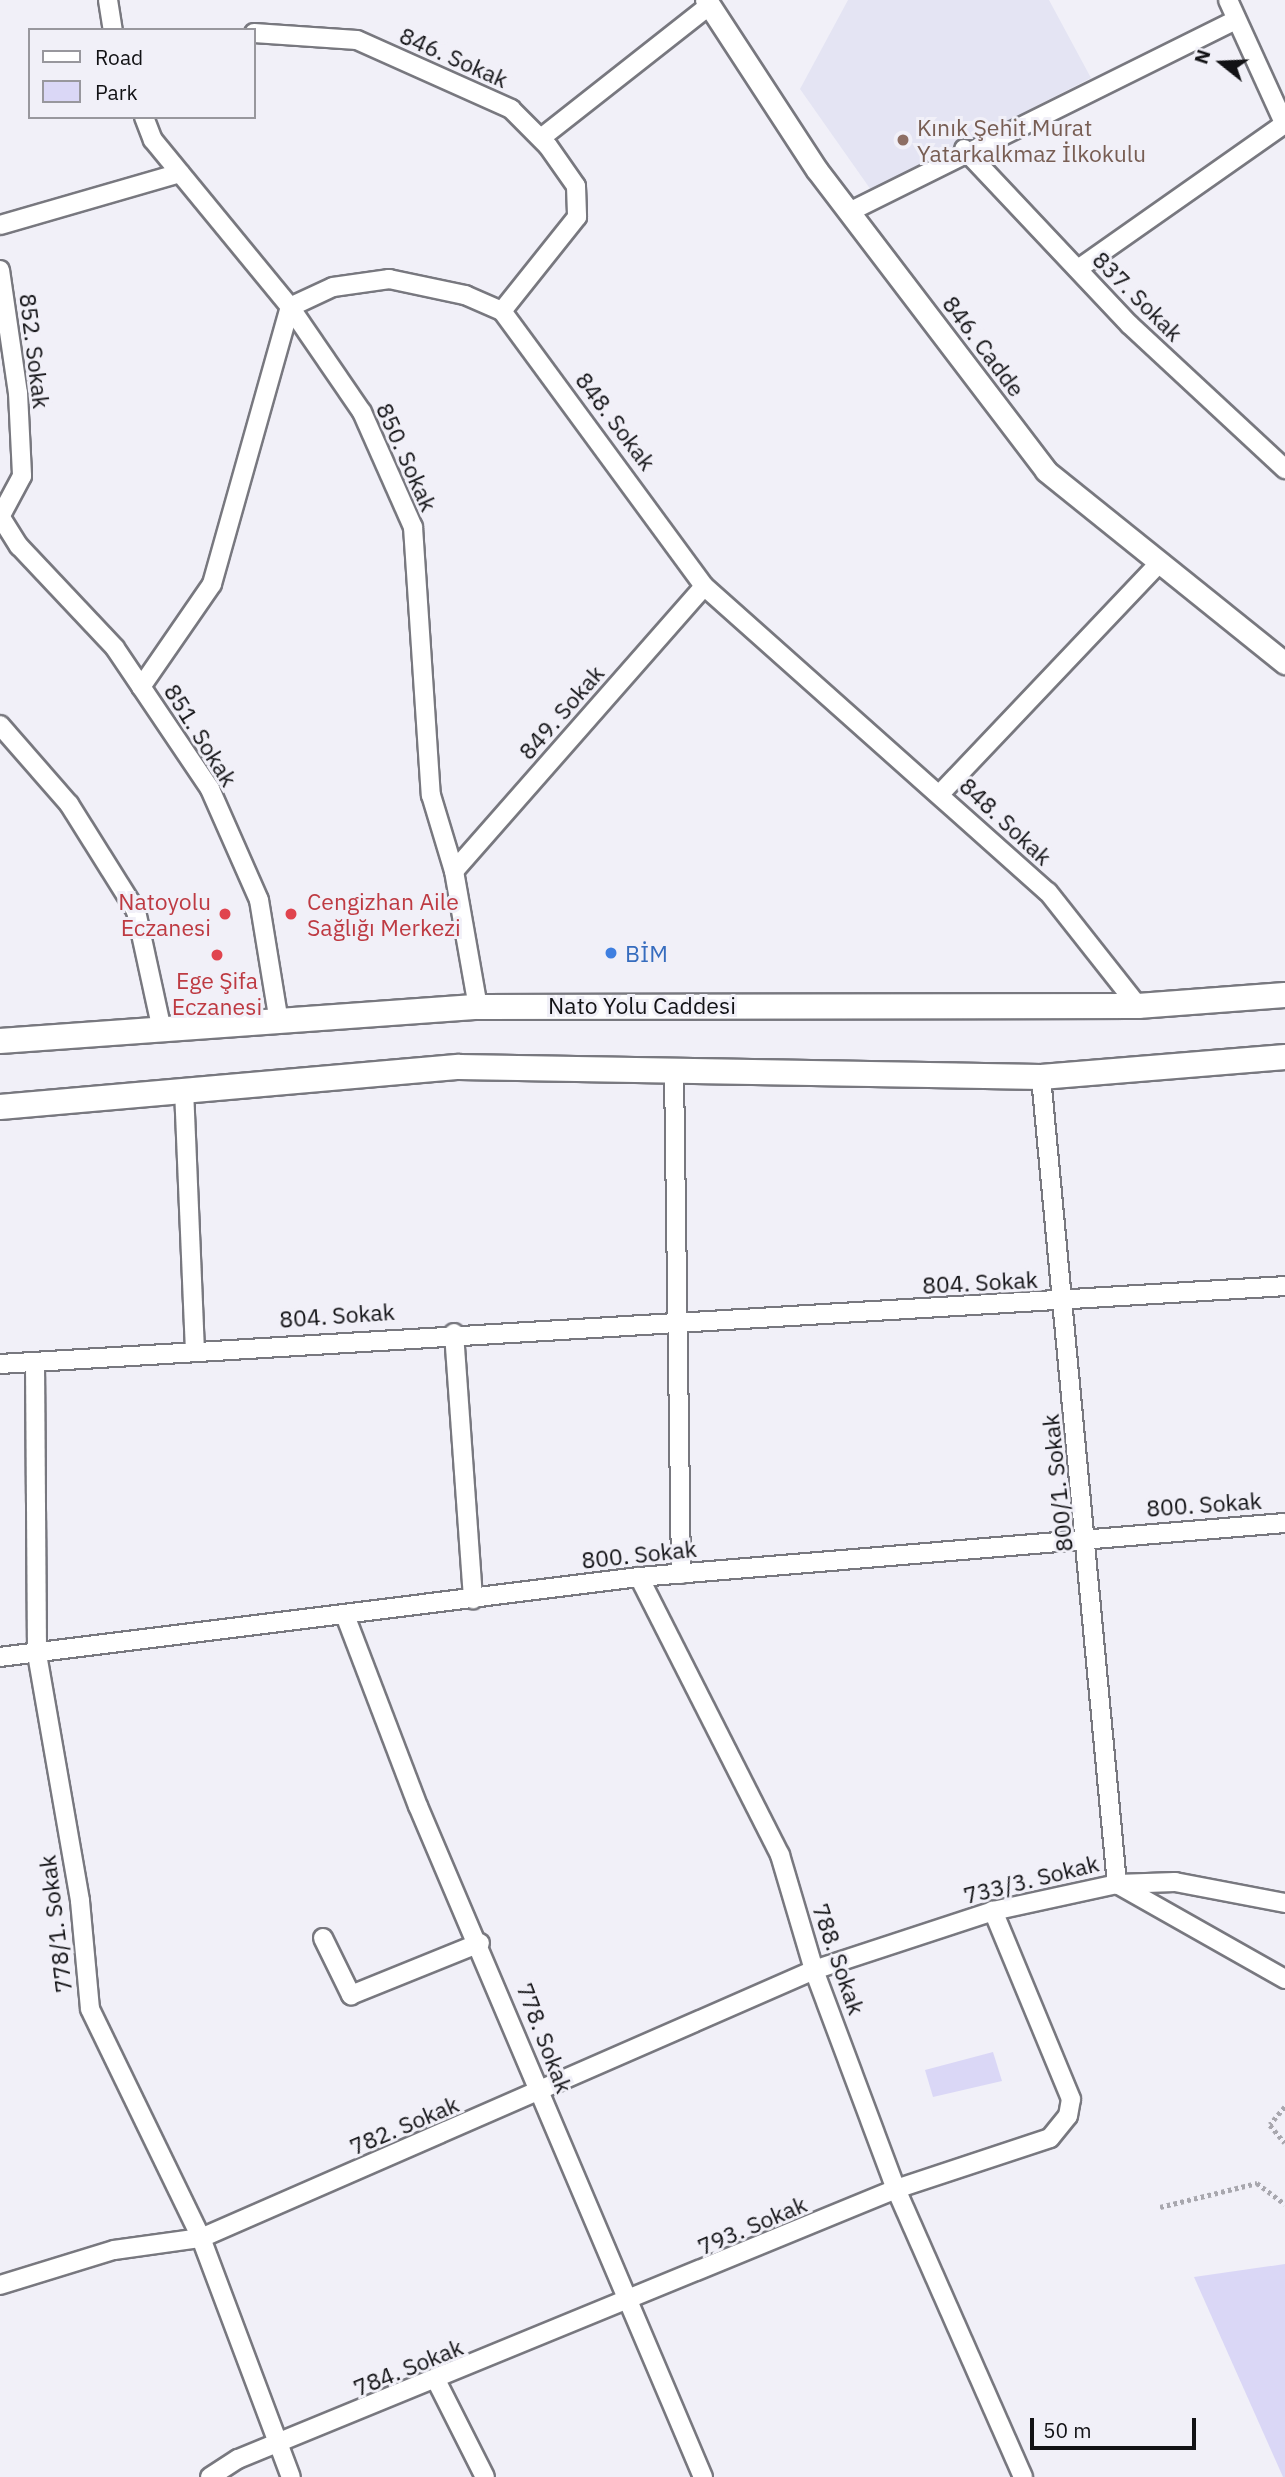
<!DOCTYPE html>
<meta charset="utf-8">
<style>
body{margin:0}
#map{position:relative;width:1285px;height:2477px;overflow:hidden;background:#f1f0f8;font-family:"IBM Plex Sans",sans-serif}
div>[style]{position:absolute}
[style*='--x']{left:calc(var(--x)*1px);top:calc(var(--y)*1px);width:calc(var(--w)*1px);rotate:calc(var(--a)*1deg)}
.built>*{inset:0;background:#e4e4f3}
.green>*{inset:0;background:#dad7f6}
.path>*{height:4.5px;margin-top:-2.25px;transform-origin:0;background:repeating-linear-gradient(90deg,#a8a7ae 0 3.5px,transparent 0 7px)}
.roads{filter:drop-shadow(2px 0 #78787f) drop-shadow(-2px 0 #78787f) drop-shadow(0 2px #78787f) drop-shadow(0 -2px #78787f)}
.minor>*{height:18px;margin:-9px;padding:0 9px;transform-origin:9px;border-radius:9px;background:#fff}
.tertiary>*{height:21px;margin:-10.5px;padding:0 10.5px;transform-origin:10.5px;border-radius:10.5px;background:#fff}
.secondary>*{height:24px;margin:-12px;padding:0 12px;transform-origin:12px;border-radius:12px;background:#fff}
.dots>*{width:19px;height:19px;translate:-50% -50%;box-sizing:border-box;border:4px solid #f1f0f8;border-radius:50%}
span{translate:-50% -50%;white-space:nowrap;text-align:center;line-height:1.15;-webkit-text-stroke:6px #f1f0f8;paint-order:stroke}
.street-label{font-size:23px;color:#121215}
.education-label{font-size:23px;color:#785e54}
.left{translate:0 -50%;text-align:left}
.health-label{font-size:23px;color:#be3a42}
.right{translate:-100% -50%;text-align:right}
.shop-label{font-size:23px;color:#366cbe}
.legend{position:absolute;left:28px;top:28px;width:228px;height:91px;box-sizing:border-box;background:#f1f0f8;border:2px solid #98979d;margin:0;padding:9px 12px;list-style:none;font-size:21px;color:#121215}
.legend li{display:flex;align-items:center;gap:14px;height:35px}
.legend b{width:35px;border:2px solid #98979d}
.north{position:absolute;left:1187px;top:28px;width:70px;height:70px;-webkit-text-stroke:5px #f1f0f8;paint-order:stroke;rotate:288deg;font-size:19px;font-weight:700;line-height:28px;text-align:center;color:#121215}
.north::after{content:'';display:block;margin:auto;width:24px;height:32px;background:#121215;clip-path:polygon(50% 0,100% 100%,50% 72%,0 100%)}
.scale{position:absolute;left:1030px;top:2418px;width:166px;height:32px;box-sizing:border-box;border:4px solid #121215;border-top:0;padding-left:9px;font-size:21px;line-height:24px;white-space:nowrap;color:#121215;-webkit-text-stroke:5px #f1f0f8;paint-order:stroke}
</style>
<div id="map">
<div class="built">
<div style="clip-path:polygon(848px 0,1049px 0,1091px 78px,871px 190px,800px 89px)"></div>
</div>
<div class="green">
<div style="clip-path:polygon(993px 2052px,1002px 2081px,933px 2097px,925px 2070px)"></div>
<div style="clip-path:polygon(1285px 2264px,1285px 2477px,1283px 2477px,1194px 2277px)"></div>
</div>
<div class="path">
<div style="--x:1285;--y:2107;--w:23;--a:130"></div>
<div style="--x:1270;--y:2125;--w:23;--a:50"></div>
<div style="--x:1160;--y:2207;--w:100;--a:-13.9"></div>
<div style="--x:1257;--y:2183;--w:35;--a:37"></div>
</div>
<div class="roads">
<div class="minor">
<div style="--x:108;--y:0;--w:30;--a:81"></div>
<div style="--x:1228;--y:0;--w:137;--a:65.5"></div>
<div style="--x:254;--y:33;--w:103;--a:3.9"></div>
<div style="--x:357;--y:40;--w:169;--a:24.1"></div>
<div style="--x:511;--y:109;--w:52;--a:45"></div>
<div style="--x:548;--y:146;--w:49;--a:55"></div>
<div style="--x:576;--y:186;--w:31;--a:88"></div>
<div style="--x:577;--y:217;--w:120;--a:128.6"></div>
<div style="--x:144;--y:117;--w:25;--a:69"></div>
<div style="--x:153;--y:140;--w:216;--a:50.6"></div>
<div style="--x:290;--y:307;--w:127;--a:55.6"></div>
<div style="--x:362;--y:412;--w:126;--a:66.1"></div>
<div style="--x:413;--y:527;--w:269;--a:86.2"></div>
<div style="--x:431;--y:795;--w:79;--a:73.2"></div>
<div style="--x:454;--y:871;--w:138;--a:80"></div>
<div style="--x:541;--y:138;--w:214;--a:-38.2"></div>
<div style="--x:964;--y:149;--w:242;--a:46.7"></div>
<div style="--x:1130;--y:325;--w:212;--a:42.9"></div>
<div style="--x:849;--y:212;--w:429;--a:-26.4"></div>
<div style="--x:0;--y:225;--w:187;--a:-16.1"></div>
<div style="--x:1078;--y:269;--w:252;--a:-35.1"></div>
<div style="--x:0;--y:270;--w:124;--a:81.7"></div>
<div style="--x:18;--y:393;--w:83;--a:87.2"></div>
<div style="--x:22;--y:476;--w:47;--a:118.2"></div>
<div style="--x:0;--y:516;--w:36;--a:58"></div>
<div style="--x:19;--y:546;--w:140;--a:46.7"></div>
<div style="--x:115;--y:648;--w:170;--a:56"></div>
<div style="--x:210;--y:789;--w:121;--a:66.2"></div>
<div style="--x:259;--y:900;--w:124;--a:80.7"></div>
<div style="--x:141;--y:687;--w:125;--a:-55.4"></div>
<div style="--x:212;--y:584;--w:288;--a:-74.3"></div>
<div style="--x:290;--y:307;--w:47;--a:-24.9"></div>
<div style="--x:333;--y:287;--w:57;--a:-8.1"></div>
<div style="--x:389;--y:279;--w:78;--a:11.9"></div>
<div style="--x:465;--y:295;--w:40;--a:23.4"></div>
<div style="--x:502;--y:311;--w:341;--a:53.7"></div>
<div style="--x:704;--y:586;--w:460;--a:41.7"></div>
<div style="--x:1048;--y:892;--w:145;--a:51.7"></div>
<div style="--x:0;--y:725;--w:105;--a:48.9"></div>
<div style="--x:69;--y:804;--w:126;--a:57.9"></div>
<div style="--x:136;--y:911;--w:122;--a:77.7"></div>
<div style="--x:940;--y:794;--w:318;--a:-46.5"></div>
<div style="--x:454;--y:871;--w:379;--a:-48.7"></div>
<div style="--x:674;--y:1071;--w:503;--a:89.2"></div>
<div style="--x:1041;--y:1077;--w:811;--a:84.62"></div>
<div style="--x:1117;--y:1884;--w:58;--a:-2"></div>
<div style="--x:1175;--y:1882;--w:112;--a:10.8"></div>
<div style="--x:184;--y:1089;--w:261;--a:87.6"></div>
<div style="--x:454;--y:1333;--w:267;--a:85.9"></div>
<div style="--x:35;--y:1362;--w:292;--a:89.6"></div>
<div style="--x:37;--y:1654;--w:251;--a:80.1"></div>
<div style="--x:80;--y:1901;--w:108;--a:84.7"></div>
<div style="--x:90;--y:2009;--w:254;--a:64.1"></div>
<div style="--x:201;--y:2238;--w:255;--a:69.4"></div>
<div style="--x:0;--y:1364;--w:1287;--a:-3.47"></div>
<div style="--x:639;--y:1577;--w:312;--a:63.1"></div>
<div style="--x:780;--y:1855;--w:120;--a:73.5"></div>
<div style="--x:814;--y:1970;--w:234;--a:69.5"></div>
<div style="--x:896;--y:2189;--w:315;--a:66.2"></div>
<div style="--x:345;--y:1615;--w:204;--a:69.1"></div>
<div style="--x:418;--y:1806;--w:729;--a:66.99"></div>
<div style="--x:0;--y:1657;--w:644;--a:-7.14"></div>
<div style="--x:639;--y:1577;--w:648;--a:-4.78"></div>
<div style="--x:323;--y:1938;--w:64;--a:63.8"></div>
<div style="--x:351;--y:1995;--w:139;--a:-22"></div>
<div style="--x:0;--y:2285;--w:119;--a:-17.1"></div>
<div style="--x:114;--y:2250;--w:88;--a:-7.9"></div>
<div style="--x:201;--y:2238;--w:669;--a:-23.61"></div>
<div style="--x:814;--y:1970;--w:188;--a:-18.2"></div>
<div style="--x:993;--y:1911;--w:127;--a:-12.3"></div>
<div style="--x:1117;--y:1884;--w:193;--a:29.5"></div>
<div style="--x:437;--y:2382;--w:106;--a:63.2"></div>
<div style="--x:210;--y:2477;--w:33;--a:-33"></div>
<div style="--x:238;--y:2459;--w:711;--a:-22.31"></div>
<div style="--x:896;--y:2189;--w:162;--a:-18.3"></div>
<div style="--x:1050;--y:2138;--w:28;--a:-51"></div>
<div style="--x:1068;--y:2116;--w:17;--a:-80"></div>
<div style="--x:1071;--y:2099;--w:204;--a:-112.5"></div>
</div>
<div class="tertiary">
<div style="--x:706;--y:0;--w:203;--a:56.9"></div>
<div style="--x:817;--y:170;--w:378;--a:52.7"></div>
<div style="--x:1046;--y:471;--w:307;--a:38.8"></div>
</div>
<div class="secondary">
<div style="--x:0;--y:1041;--w:479;--a:-4.1"></div>
<div style="--x:478;--y:1007;--w:660;--a:-0.09"></div>
<div style="--x:1138;--y:1006;--w:147;--a:-4.3"></div>
<div style="--x:0;--y:1107;--w:461;--a:-5"></div>
<div style="--x:459;--y:1067;--w:582;--a:0.98"></div>
<div style="--x:1041;--y:1077;--w:245;--a:-4.7"></div>
</div>
</div>
<div class="dots">
<div style="left:903px;top:140px;background:#8d6e63"></div>
<div style="left:225px;top:914px;background:#e0444e"></div>
<div style="left:291px;top:914px;background:#e0444e"></div>
<div style="left:611px;top:953px;background:#3f7fe0"></div>
<div style="left:217px;top:955px;background:#e0444e"></div>
</div>
<div class="street-label">
<span style="left:454px;top:57px;rotate:24deg">846. Sokak</span>
<span style="left:1138px;top:296px;rotate:45deg">837. Sokak</span>
<span style="left:984px;top:346px;rotate:53deg">846. Cadde</span>
<span style="left:35px;top:351px;rotate:83deg">852. Sokak</span>
<span style="left:616px;top:421px;rotate:53deg">848. Sokak</span>
<span style="left:407px;top:457px;rotate:66deg">850. Sokak</span>
<span style="left:561px;top:712px;rotate:-49deg">849. Sokak</span>
<span style="left:201px;top:735px;rotate:58deg">851. Sokak</span>
<span style="left:1006px;top:821px;rotate:43deg">848. Sokak</span>
<span style="left:642px;top:1005px">Nato Yolu Caddesi</span>
<span style="left:980px;top:1282px;rotate:-3deg">804. Sokak</span>
<span style="left:337px;top:1315px;rotate:-4deg">804. Sokak</span>
<span style="left:1057px;top:1483px;rotate:-96deg">800/1. Sokak</span>
<span style="left:1204px;top:1504px;rotate:-4deg">800. Sokak</span>
<span style="left:639px;top:1554px;rotate:-6deg">800. Sokak</span>
<span style="left:1031px;top:1879px;rotate:-14deg">733/3. Sokak</span>
<span style="left:55px;top:1924px;rotate:-97deg">778/1. Sokak</span>
<span style="left:839px;top:1959px;rotate:71deg">788. Sokak</span>
<span style="left:545px;top:2038px;rotate:69deg">778. Sokak</span>
<span style="left:404px;top:2125px;rotate:-23deg">782. Sokak</span>
<span style="left:752px;top:2225px;rotate:-23deg">793. Sokak</span>
<span style="left:408px;top:2367px;rotate:-22deg">784. Sokak</span>
</div>
<div class="education-label">
<span class="left" style="left:917px;top:140px">Kınık Şehit Murat<br>Yatarkalkmaz İlkokulu</span>
</div>
<div class="health-label">
<span class="right" style="left:211px;top:914px">Natoyolu<br>Eczanesi</span>
<span class="left" style="left:307px;top:914px">Cengizhan Aile<br>Sağlığı Merkezi</span>
<span style="left:217px;top:993px">Ege Şifa<br>Eczanesi</span>
</div>
<div class="shop-label">
<span class="left" style="left:625px;top:953px">BİM</span>
</div>
<ul class="legend">
<li><b style="height:9px;background:#fff"></b>Road</li>
<li><b style="height:19px;background:#dad7f6"></b>Park</li>
</ul>
<div class="north">N</div>
<div class="scale">50 m</div>
</div>
